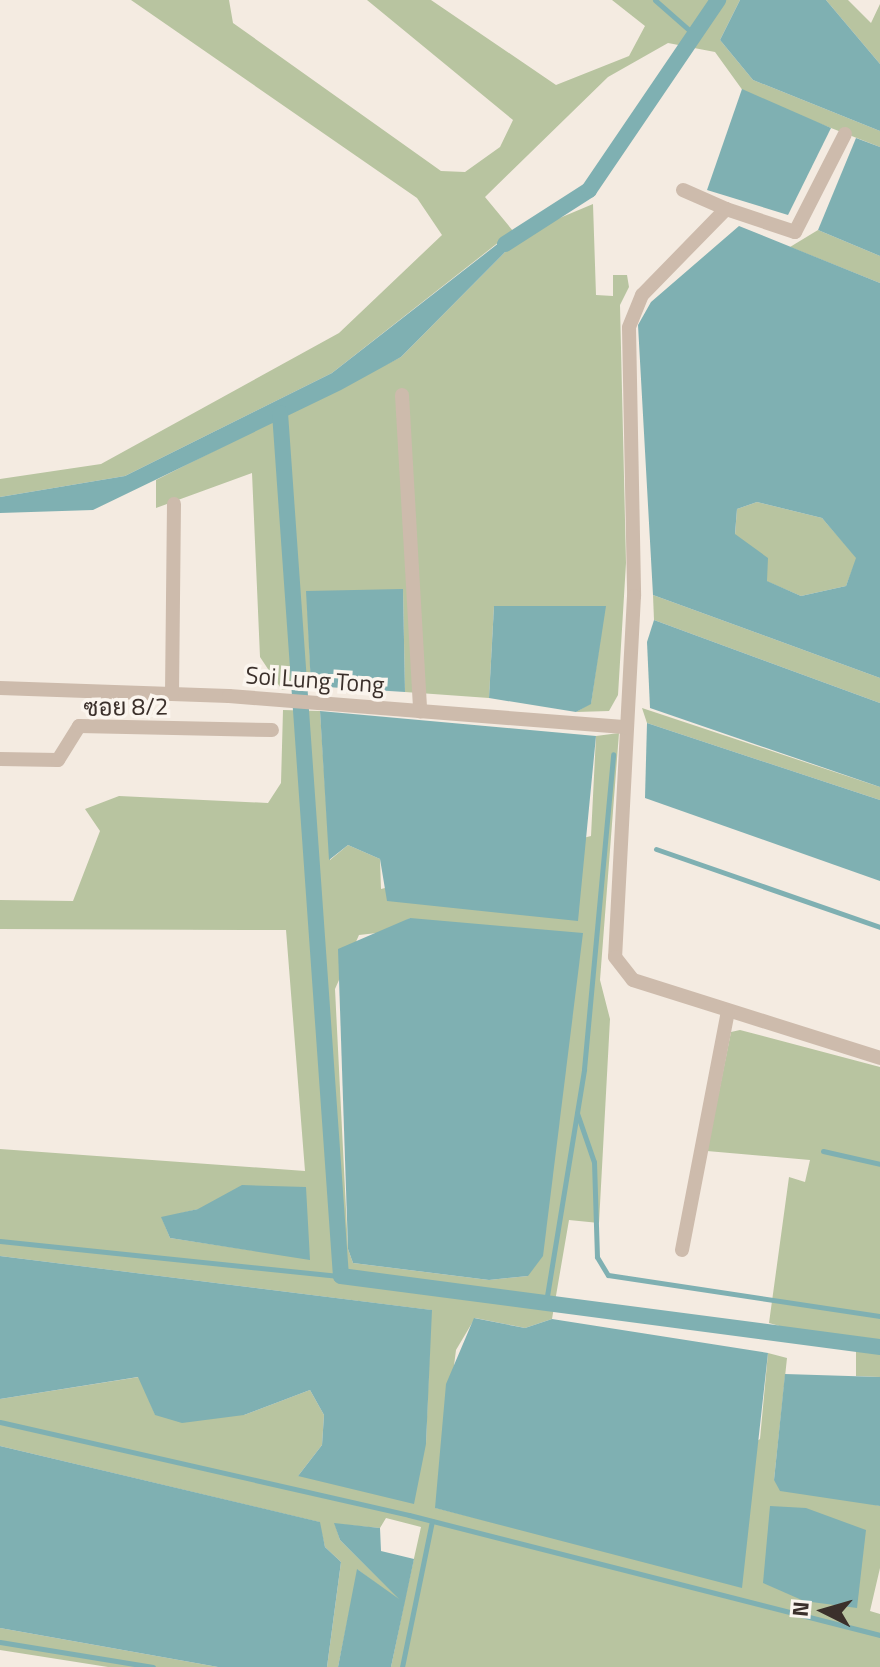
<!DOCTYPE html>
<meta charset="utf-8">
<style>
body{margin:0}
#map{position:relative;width:880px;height:1667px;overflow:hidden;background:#f4ebe1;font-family:"Titillium Web",Sarabun,sans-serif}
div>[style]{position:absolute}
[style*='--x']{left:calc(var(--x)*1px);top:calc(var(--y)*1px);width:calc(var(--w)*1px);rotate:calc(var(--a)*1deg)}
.green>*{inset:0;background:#b8c4a0}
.water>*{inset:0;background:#7fb0b2}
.stream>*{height:5px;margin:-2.5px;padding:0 2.5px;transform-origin:2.5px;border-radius:2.5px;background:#7fb0b2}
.canal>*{height:16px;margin:-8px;padding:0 8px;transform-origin:8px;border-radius:8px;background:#7fb0b2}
.street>*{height:14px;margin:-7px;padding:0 7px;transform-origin:7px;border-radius:7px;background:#cdbbac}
span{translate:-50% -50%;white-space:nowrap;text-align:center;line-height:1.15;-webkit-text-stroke:7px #fbf5ee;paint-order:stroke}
.street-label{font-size:24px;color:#3b302b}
.north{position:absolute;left:784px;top:1571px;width:80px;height:80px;-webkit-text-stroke:6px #fbf5ee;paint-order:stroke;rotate:275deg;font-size:22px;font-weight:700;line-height:32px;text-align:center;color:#3b302b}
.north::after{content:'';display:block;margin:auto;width:28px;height:36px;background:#3b302b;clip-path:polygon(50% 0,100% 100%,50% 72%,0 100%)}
</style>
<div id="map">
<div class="green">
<div style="clip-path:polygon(131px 0,229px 0,233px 23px,441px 171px,465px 172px,500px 147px,513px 120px,367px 0,431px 0,556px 85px,629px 56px,645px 26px,612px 0,740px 0,720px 40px,753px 80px,880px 131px,880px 147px,746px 95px,715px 52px,668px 43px,608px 77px,485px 197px,513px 231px,332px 373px,125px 476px,0 497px,0 479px,101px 464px,339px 333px,442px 235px,417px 198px)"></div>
<div style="clip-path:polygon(826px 0,848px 0,871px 23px,880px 4px,880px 64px)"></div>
<div style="clip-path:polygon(593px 204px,596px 295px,613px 296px,613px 275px,627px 275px,629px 287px,620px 305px,626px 563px,618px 695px,609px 711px,576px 712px,591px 703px,605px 606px,494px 606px,489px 698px,405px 692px,403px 590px,307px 592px,311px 686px,282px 690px,260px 657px,252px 473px,156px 508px,156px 480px,401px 357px,524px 233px)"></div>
<div style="clip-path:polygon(818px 230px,880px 256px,880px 283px,790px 247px)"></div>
<div style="clip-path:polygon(757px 502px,822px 518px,857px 558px,846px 586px,801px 596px,766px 581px,735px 535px,737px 509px)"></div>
<div style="clip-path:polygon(653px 595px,880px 678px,880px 703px,654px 620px)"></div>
<div style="clip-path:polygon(642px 708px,880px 787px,880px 800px,647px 723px)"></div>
<div style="clip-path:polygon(evenodd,283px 710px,320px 711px,330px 860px,348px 845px,380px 859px,381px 889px,591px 836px,596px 736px,619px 733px,600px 980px,610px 1019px,599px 1223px,569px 1220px,552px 1319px,525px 1328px,475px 1318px,456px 1350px,436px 1508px,592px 1547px,760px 1439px,768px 1353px,787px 1358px,774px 1480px,880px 1506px,880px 1568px,870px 1611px,880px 1614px,880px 1667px,391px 1667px,404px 1604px,358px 1570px,338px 1667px,327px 1667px,341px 1562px,325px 1547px,319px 1522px,0 1446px,0 1399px,139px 1377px,155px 1414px,244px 1415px,310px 1390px,324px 1415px,322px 1445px,298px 1476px,426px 1444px,431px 1310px,0 1256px,0 1149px,305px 1171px,286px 930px,0 929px,0 900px,73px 901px,100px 831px,85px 809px,119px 796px,268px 803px,281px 783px,283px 710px,410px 918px,528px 1276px,489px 1280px,353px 1263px,348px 1249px,335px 989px,359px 935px,386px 932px,410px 918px,283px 710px,198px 1209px,310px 1259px,170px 1238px,162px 1218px,198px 1209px,283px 710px,386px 1518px,421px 1527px,404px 1603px,340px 1540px,335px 1524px,380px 1528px,386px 1518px)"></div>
<div style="clip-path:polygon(740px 1030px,880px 1067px,880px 1377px,856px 1376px,856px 1348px,769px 1323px,789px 1177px,805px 1182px,810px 1160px,707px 1151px,731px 1032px)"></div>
<div style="clip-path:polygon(0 1628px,218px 1667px,108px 1667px,0 1650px)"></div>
</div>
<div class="water">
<div style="clip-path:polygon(740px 0,826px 0,880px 64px,880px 131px,753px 80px,720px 40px)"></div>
<div style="clip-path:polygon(742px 89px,831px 128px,788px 215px,707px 190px)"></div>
<div style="clip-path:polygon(856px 138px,880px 147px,880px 256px,818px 230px)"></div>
<div style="clip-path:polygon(evenodd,739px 226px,880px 283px,880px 678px,653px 595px,638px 325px,651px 302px,739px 226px,757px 502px,822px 518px,856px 558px,846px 586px,801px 596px,767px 581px,768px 558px,735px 534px,737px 509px,757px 502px)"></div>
<div style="clip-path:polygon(513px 232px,524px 233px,401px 357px,341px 390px,93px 510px,0 513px,0 497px,125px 476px,332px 373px)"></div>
<div style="clip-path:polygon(403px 589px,405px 692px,311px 686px,306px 591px)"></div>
<div style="clip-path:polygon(494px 606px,606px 606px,591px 704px,576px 712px,489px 698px)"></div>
<div style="clip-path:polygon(654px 620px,880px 703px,880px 787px,650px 708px,647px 642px)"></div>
<div style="clip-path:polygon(320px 711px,596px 736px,578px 921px,387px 901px,380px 859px,348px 845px,329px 860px)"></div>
<div style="clip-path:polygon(647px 723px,880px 800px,880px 881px,645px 798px)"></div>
<div style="clip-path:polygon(410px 918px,583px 933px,543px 1256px,528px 1276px,489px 1280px,353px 1263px,348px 1249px,338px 949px)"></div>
<div style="clip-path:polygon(242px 1185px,306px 1187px,310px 1260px,170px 1238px,161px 1217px,198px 1209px)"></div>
<div style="clip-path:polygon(0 1256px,432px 1310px,426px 1444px,414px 1504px,298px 1476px,322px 1445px,324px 1415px,310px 1390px,244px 1415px,182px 1423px,155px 1415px,138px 1377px,0 1399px)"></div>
<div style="clip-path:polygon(474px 1318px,525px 1328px,552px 1319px,768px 1353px,742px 1588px,435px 1508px,446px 1384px)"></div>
<div style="clip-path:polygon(785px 1374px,880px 1377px,880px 1506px,780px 1491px,774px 1480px)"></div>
<div style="clip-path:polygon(0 1446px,320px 1522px,325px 1547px,341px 1562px,327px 1667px,218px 1667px,0 1628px)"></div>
<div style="clip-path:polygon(770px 1506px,806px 1508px,866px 1530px,857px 1608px,804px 1601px,763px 1583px)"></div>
<div style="clip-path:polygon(334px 1523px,380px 1528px,381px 1551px,414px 1559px,391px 1667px,338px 1667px,357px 1569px,399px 1599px,340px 1540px)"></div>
</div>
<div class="stream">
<div style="--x:655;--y:0;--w:55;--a:41.3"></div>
<div style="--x:656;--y:849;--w:237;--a:19.2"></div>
<div style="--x:577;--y:1113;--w:52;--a:70.9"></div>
<div style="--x:594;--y:1162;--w:95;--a:88.2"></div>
<div style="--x:597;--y:1257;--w:21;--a:59"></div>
<div style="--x:608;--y:1275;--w:275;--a:8.6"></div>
<div style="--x:823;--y:1151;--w:58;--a:12.8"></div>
<div style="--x:0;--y:1241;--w:343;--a:5.9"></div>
<div style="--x:546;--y:1302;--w:236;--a:-80.7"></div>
<div style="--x:584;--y:1069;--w:316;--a:-84.7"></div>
<div style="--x:0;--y:1422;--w:419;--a:12.8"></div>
<div style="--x:409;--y:1515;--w:486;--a:14.3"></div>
<div style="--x:0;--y:1642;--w:155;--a:9.3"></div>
<div style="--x:402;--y:1667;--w:149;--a:-78.4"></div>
</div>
<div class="canal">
<div style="--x:505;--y:244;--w:100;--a:-32.7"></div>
<div style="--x:589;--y:190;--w:230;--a:-55.8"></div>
<div style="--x:280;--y:413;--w:865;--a:85.96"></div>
<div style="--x:341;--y:1276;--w:544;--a:7.5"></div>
</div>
<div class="street">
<div style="--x:845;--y:134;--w:110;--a:117"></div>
<div style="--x:795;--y:232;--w:73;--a:-161.6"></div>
<div style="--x:726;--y:209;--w:120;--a:134.3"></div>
<div style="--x:642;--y:295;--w:35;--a:112"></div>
<div style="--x:629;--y:328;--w:268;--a:88.9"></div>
<div style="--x:634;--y:596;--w:361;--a:93"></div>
<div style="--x:615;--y:957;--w:29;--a:52"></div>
<div style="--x:633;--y:980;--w:259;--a:17.5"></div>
<div style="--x:683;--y:190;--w:47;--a:23.8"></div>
<div style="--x:402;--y:395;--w:317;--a:86.7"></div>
<div style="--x:0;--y:688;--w:229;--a:2"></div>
<div style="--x:229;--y:696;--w:399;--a:4.5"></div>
<div style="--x:172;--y:694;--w:190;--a:-89.4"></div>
<div style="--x:0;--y:759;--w:58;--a:1"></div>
<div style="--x:58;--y:760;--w:40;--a:-58"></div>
<div style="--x:79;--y:726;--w:193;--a:1.2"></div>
<div style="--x:682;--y:1250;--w:242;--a:-79.1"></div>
</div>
<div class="street-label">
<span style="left:315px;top:680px;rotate:4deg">Soi Lung Tong</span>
<span style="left:126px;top:707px;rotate:-1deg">ซอย 8/2</span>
</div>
<div class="north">N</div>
</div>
